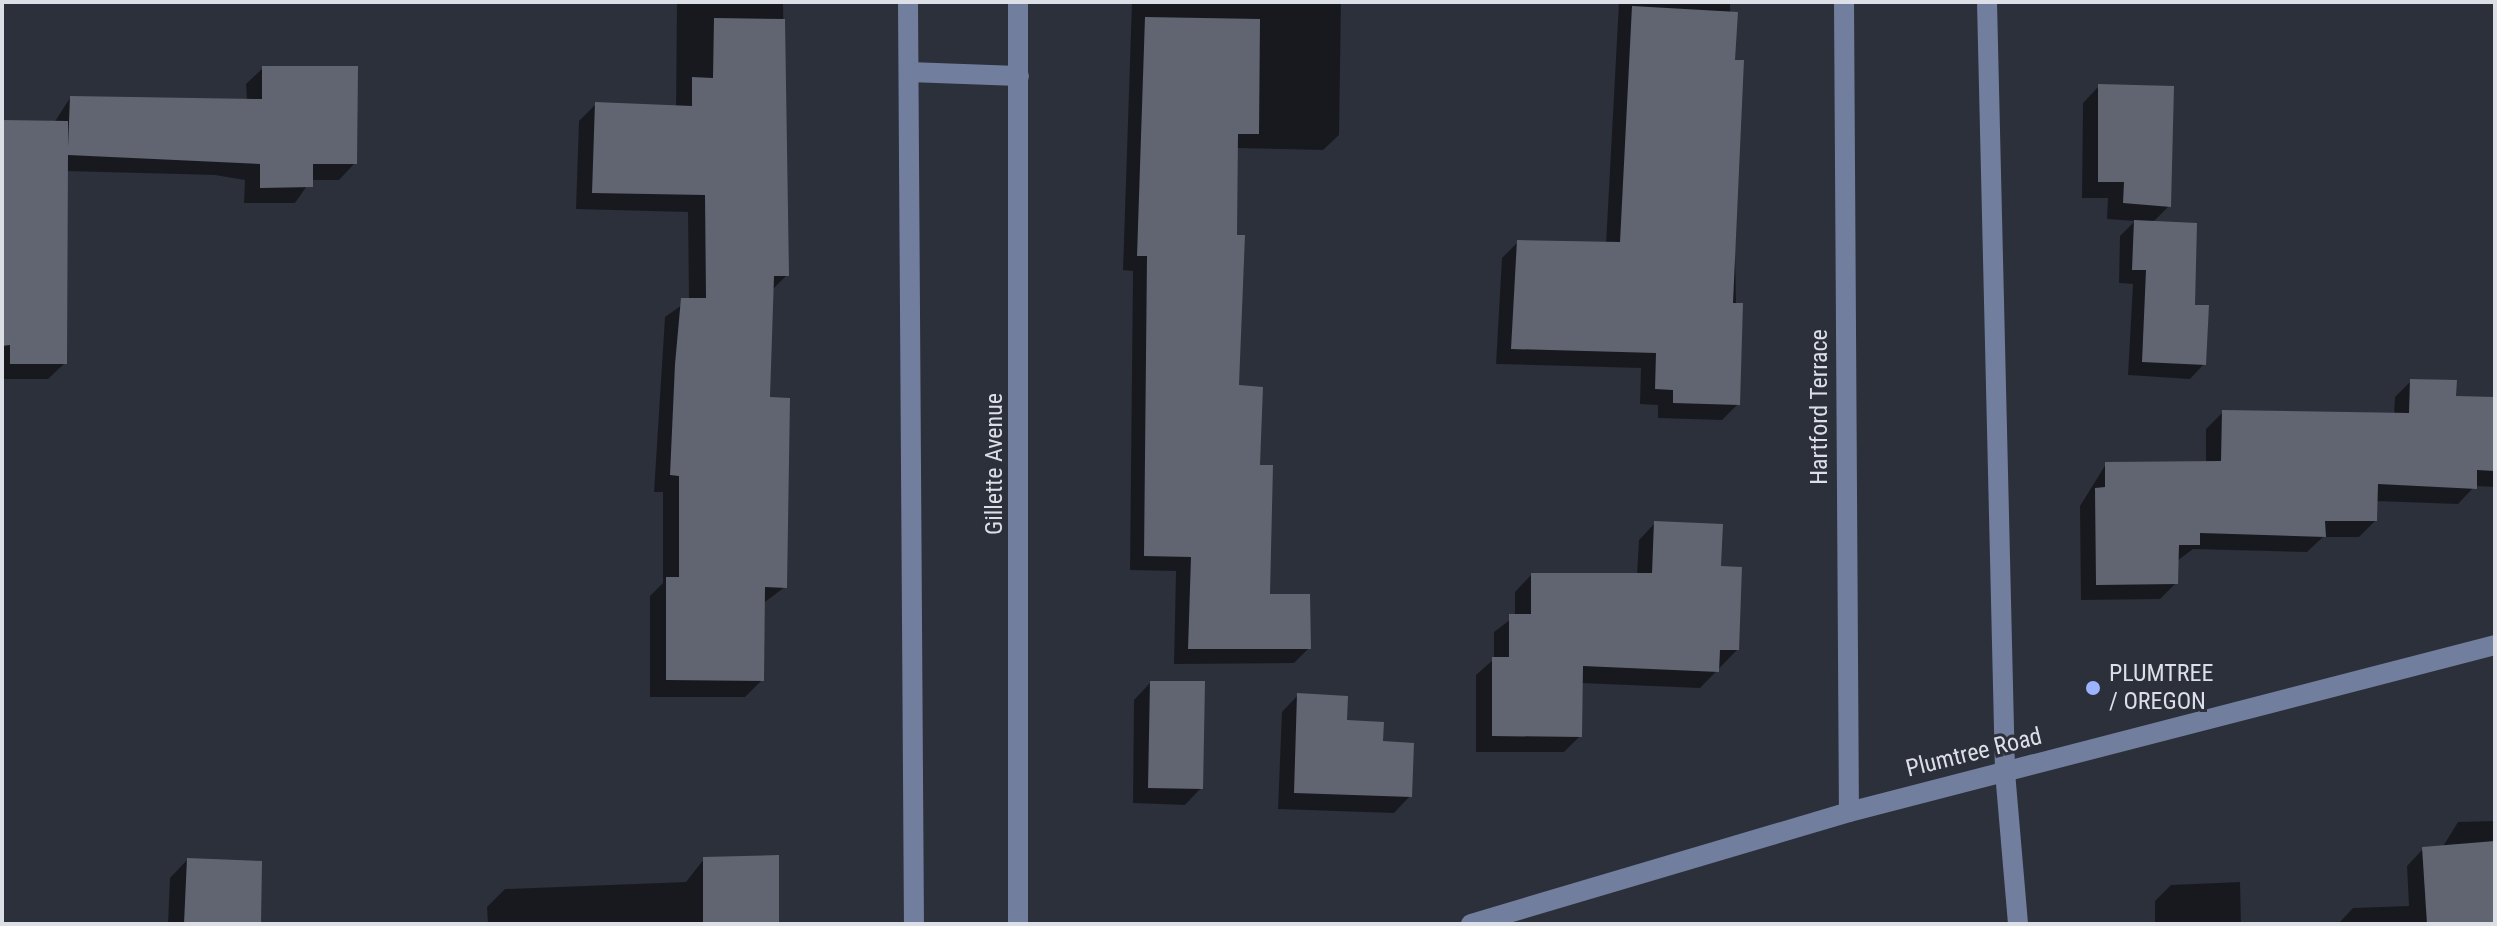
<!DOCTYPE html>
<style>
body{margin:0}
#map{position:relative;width:2497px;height:926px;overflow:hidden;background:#2c303b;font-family:"Roboto Condensed",sans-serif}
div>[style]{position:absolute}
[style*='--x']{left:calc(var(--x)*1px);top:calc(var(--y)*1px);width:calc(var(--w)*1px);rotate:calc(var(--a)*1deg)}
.shadow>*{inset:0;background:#0007}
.building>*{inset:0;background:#616571}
.minor>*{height:20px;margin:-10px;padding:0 10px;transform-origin:10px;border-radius:10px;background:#727e9e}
.dots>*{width:22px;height:22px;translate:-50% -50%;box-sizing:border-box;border:4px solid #2c303b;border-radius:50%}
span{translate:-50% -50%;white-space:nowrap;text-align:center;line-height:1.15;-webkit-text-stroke:6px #2c303b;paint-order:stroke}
.street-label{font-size:24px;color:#dcdfe6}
.poi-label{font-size:24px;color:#dcdfe6}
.left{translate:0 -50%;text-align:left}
.frame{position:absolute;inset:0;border:4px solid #dcdfe6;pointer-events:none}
</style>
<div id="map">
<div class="shadow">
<div style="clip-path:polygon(677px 2px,783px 2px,787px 275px,772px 290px,767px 399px,785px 587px,762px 604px,762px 680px,745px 697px,650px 697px,650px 596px,663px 583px,663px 492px,654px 492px,665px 317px,689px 300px,688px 212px,576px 209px,579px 121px,596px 104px,676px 107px)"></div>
<div style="clip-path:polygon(1132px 2px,1341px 2px,1339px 135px,1323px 150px,1236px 148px,1237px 387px,1258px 467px,1268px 596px,1309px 648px,1294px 663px,1174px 664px,1176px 571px,1130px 570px,1133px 271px,1123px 270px)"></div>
<div style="clip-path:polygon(1619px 2px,1730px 2px,1738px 404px,1722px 420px,1658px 418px,1658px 405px,1640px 404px,1641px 368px,1496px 364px,1502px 258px,1518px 242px,1606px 244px)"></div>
<div style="clip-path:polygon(263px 68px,355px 163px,339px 180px,311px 180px,295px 203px,244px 203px,245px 180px,215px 175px,66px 171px,65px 363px,48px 379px,2px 379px,2px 122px,54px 123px,70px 98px,247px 101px,246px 84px)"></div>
<div style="clip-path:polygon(2099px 86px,2169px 206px,2152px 223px,2193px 307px,2204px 364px,2190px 379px,2128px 375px,2133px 284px,2119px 283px,2120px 236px,2135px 221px,2107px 219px,2108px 198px,2082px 198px,2083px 103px)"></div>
<div style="clip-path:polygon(2411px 381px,2454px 398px,2495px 399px,2495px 487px,2475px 486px,2458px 504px,2375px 501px,2375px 521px,2359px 537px,2323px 537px,2307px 552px,2193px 549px,2177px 561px,2176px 583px,2160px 599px,2081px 600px,2080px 506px,2106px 464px,2206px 463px,2206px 429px,2223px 412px,2394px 415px,2395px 397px)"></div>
<div style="clip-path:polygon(1655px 523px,1719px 568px,1737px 650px,1700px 688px,1580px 683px,1580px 736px,1564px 752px,1476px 752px,1476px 675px,1494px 659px,1494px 632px,1515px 616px,1515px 592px,1531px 575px,1637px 575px,1639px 540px)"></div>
<div style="clip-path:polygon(1150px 683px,1201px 788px,1185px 805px,1133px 803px,1134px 700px)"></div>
<div style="clip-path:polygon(1298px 695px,1381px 743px,1410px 796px,1394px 813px,1278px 809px,1282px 712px)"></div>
<div style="clip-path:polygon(2495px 821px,2495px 924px,2338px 924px,2353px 908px,2409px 906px,2407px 866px,2423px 849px,2442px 848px,2458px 822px)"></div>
<div style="clip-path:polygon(704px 859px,777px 924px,488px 924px,487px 907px,505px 889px,686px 882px)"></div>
<div style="clip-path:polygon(187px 860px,259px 924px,168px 924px,170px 878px)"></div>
<div style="clip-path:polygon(2240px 882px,2241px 924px,2155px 924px,2155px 901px,2171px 885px)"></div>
</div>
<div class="building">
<div style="clip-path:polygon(1632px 6px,1738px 12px,1735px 60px,1744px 60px,1733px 303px,1743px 303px,1740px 405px,1673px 403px,1673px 390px,1655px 389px,1656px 353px,1511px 349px,1517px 240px,1620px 242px)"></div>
<div style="clip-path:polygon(1145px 17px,1260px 19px,1259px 134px,1238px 134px,1237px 235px,1245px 235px,1239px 385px,1263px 387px,1260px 465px,1273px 465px,1270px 594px,1310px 594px,1311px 649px,1188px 649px,1191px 557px,1144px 556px,1147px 256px,1137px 256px)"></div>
<div style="clip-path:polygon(714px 18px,785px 19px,789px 276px,774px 276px,770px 397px,790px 398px,787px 588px,765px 587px,764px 681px,666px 680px,666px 577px,679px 577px,679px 476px,670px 475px,675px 364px,681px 298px,706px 298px,705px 195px,592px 193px,595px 102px,692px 106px,692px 77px,713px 78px)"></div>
<div style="clip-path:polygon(262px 66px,358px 66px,357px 164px,313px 164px,313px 187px,260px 188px,260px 164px,68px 155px,67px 364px,10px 364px,10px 345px,2px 346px,2px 120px,68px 121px,68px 147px,70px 96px,262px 99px)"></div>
<div style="clip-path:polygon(2098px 84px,2174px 86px,2171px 207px,2123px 203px,2124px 182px,2098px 182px)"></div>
<div style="clip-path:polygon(2134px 220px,2197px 223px,2195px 305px,2209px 305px,2206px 365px,2142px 362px,2146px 270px,2132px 270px)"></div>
<div style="clip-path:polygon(2410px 379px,2457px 380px,2456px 396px,2495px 397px,2495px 471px,2477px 470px,2477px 489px,2378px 484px,2377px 521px,2325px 521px,2326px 537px,2200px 533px,2200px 545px,2179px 545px,2178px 584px,2096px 585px,2095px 488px,2105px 487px,2105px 462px,2221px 461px,2222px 410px,2409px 413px)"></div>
<div style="clip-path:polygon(1654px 521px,1723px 524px,1721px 566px,1742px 567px,1739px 650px,1720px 650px,1719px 672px,1583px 666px,1582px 737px,1492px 736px,1492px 657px,1509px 657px,1509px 614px,1531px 614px,1531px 573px,1652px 573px)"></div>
<div style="clip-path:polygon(1150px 681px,1205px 681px,1203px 789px,1148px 788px)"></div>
<div style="clip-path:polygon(1297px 693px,1348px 696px,1347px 720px,1384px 722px,1383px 741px,1414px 743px,1412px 797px,1294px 793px)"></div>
<div style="clip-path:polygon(2495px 841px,2495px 924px,2427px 924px,2422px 847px)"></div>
<div style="clip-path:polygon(779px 855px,779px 924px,703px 924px,703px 857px)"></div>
<div style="clip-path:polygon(187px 858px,262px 861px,261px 924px,184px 924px)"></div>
</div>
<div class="minor">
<div style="--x:908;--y:2;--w:922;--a:89.63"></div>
<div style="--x:1018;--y:2;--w:922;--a:90"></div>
<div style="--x:1844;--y:2;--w:810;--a:89.65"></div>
<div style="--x:1987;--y:2;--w:770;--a:88.66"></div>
<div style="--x:2005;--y:772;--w:153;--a:85.1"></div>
<div style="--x:909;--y:72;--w:110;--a:2.1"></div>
<div style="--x:1471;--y:924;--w:394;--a:-16.5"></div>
<div style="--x:1849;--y:812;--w:667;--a:-14.49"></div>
</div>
<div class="dots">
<div style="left:2093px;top:688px;background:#9bb4fd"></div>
</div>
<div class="street-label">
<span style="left:1820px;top:407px;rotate:-90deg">Hartford Terrace</span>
<span style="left:995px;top:464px;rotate:-90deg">Gillette Avenue</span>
<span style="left:1974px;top:753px;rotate:-14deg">Plumtree Road</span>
</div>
<div class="poi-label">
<span class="left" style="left:2109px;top:688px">PLUMTREE<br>/ OREGON</span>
</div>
<div class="frame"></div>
</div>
